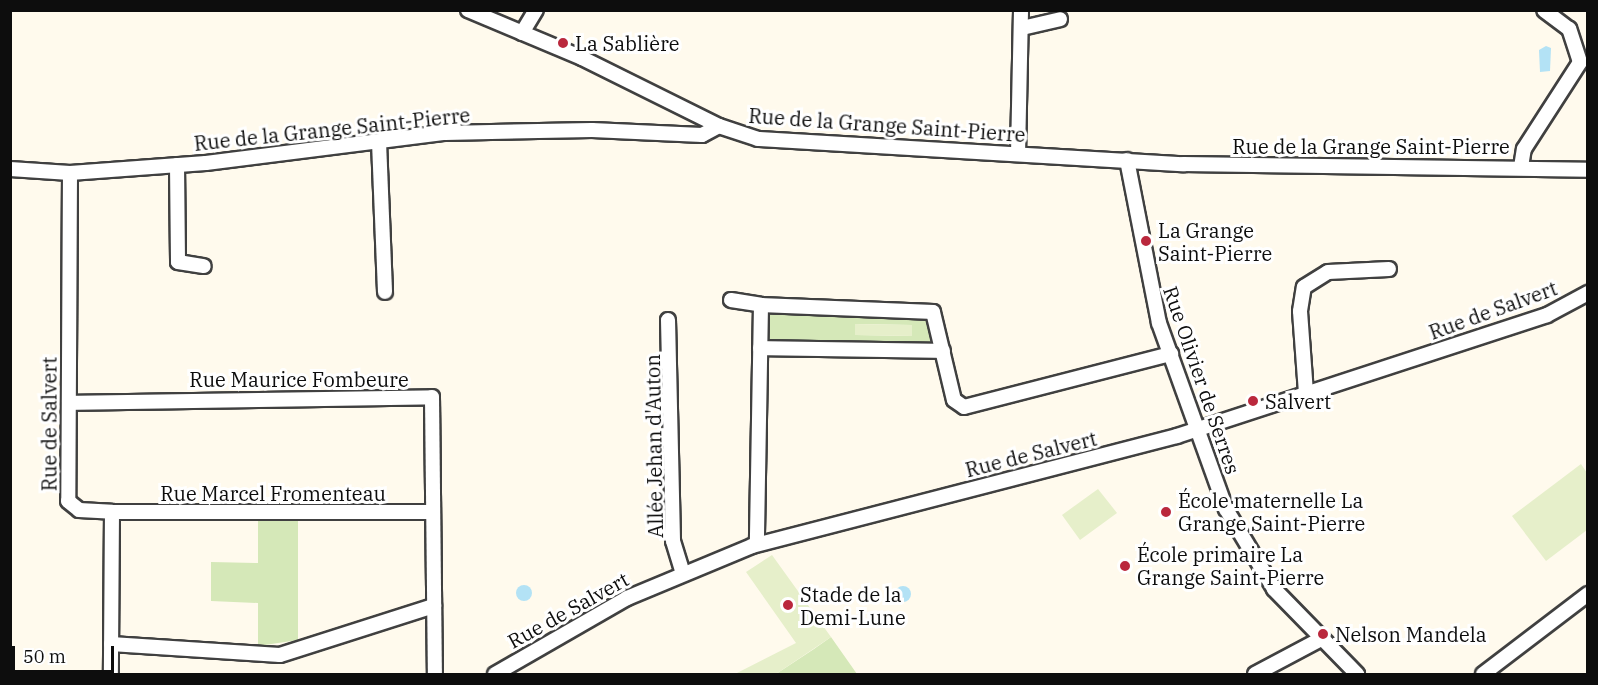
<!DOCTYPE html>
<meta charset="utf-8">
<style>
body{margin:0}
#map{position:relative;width:1598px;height:685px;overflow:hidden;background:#fffaed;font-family:"IBM Plex Serif",serif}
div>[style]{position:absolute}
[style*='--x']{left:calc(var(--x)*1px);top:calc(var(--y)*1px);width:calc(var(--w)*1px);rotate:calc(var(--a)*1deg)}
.green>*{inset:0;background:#d5e8b8}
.pitch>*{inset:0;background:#e6efca}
.water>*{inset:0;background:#b3e2f5}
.round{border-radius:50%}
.roads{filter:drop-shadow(2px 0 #404040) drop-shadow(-2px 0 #404040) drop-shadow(0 2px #404040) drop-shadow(0 -2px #404040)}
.minor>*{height:14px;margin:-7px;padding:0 7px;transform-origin:7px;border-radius:7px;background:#fff}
.dots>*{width:16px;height:16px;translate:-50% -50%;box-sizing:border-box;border:3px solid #fff;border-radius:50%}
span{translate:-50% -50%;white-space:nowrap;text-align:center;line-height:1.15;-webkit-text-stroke:6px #fff;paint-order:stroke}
.poi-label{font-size:20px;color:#0d0d0d}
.left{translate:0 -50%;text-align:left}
.street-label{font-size:20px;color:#0d0d0d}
.frame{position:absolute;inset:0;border:12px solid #0d0d0d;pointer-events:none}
.scale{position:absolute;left:12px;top:646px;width:102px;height:27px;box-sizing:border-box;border:3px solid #0d0d0d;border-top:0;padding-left:8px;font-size:18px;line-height:21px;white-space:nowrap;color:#0d0d0d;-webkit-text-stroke:4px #fff;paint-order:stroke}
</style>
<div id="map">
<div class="green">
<div style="clip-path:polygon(evenodd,767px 309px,930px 314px,930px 346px,766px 345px,767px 309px,855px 324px,912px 325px,912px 336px,856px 335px,855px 324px)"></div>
<div style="clip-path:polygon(298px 520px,298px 640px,258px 646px,258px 603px,211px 601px,211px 562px,258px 563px,258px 521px)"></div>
<div style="clip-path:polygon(831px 637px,857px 674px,776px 674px,814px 649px)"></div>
</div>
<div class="pitch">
<div style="clip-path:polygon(855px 324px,912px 325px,912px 336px,855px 335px)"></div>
<div style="clip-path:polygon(1581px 464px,1587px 473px,1587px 530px,1546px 561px,1512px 516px)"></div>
<div style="clip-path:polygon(1098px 489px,1117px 513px,1080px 540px,1062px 515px)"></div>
<div style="clip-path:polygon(772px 555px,831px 637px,776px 674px,735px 674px,796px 643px,746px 572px)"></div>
</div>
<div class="water">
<div style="clip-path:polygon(1546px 46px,1551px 48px,1550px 71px,1540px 72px,1539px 50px)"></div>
<div class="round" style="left:516px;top:585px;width:16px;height:16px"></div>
<div class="round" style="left:895px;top:586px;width:16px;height:16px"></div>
</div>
<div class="roads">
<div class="minor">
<div style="--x:468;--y:10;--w:124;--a:22.8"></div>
<div style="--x:582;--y:58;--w:153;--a:26.4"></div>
<div style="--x:719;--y:126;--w:41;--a:18.4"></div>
<div style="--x:758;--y:139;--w:426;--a:3.4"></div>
<div style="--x:1183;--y:164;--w:405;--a:0.8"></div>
<div style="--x:1022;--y:28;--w:39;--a:-13"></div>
<div style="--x:522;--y:33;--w:27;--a:-59"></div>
<div style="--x:379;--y:142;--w:150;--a:87.7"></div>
<div style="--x:1018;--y:154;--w:144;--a:-88.8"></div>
<div style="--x:1127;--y:160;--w:166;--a:78.9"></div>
<div style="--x:1159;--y:323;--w:198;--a:70.2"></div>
<div style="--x:1226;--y:509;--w:93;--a:59"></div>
<div style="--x:1274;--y:589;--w:119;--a:45.7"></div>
<div style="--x:177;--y:165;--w:97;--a:89.4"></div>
<div style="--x:178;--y:262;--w:26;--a:9"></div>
<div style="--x:1521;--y:167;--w:18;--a:-81"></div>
<div style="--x:1524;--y:149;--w:103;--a:-57.2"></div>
<div style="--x:1580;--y:62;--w:35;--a:-108"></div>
<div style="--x:1569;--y:29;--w:31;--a:-143"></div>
<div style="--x:10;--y:169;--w:60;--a:3.8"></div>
<div style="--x:70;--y:173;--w:136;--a:-4.2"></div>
<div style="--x:206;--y:163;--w:241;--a:-7.2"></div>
<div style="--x:445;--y:133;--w:147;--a:-1.2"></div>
<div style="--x:592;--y:130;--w:110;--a:2.6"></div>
<div style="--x:702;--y:135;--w:19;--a:-28"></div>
<div style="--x:70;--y:173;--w:328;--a:90.3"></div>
<div style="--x:68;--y:501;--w:14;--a:39"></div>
<div style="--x:79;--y:510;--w:33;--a:3"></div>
<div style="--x:112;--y:512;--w:162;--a:90.4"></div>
<div style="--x:731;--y:300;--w:30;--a:9"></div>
<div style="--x:761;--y:305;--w:239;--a:91"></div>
<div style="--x:761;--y:305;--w:172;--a:2.3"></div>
<div style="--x:933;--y:312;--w:90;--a:76.6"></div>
<div style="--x:954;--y:400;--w:12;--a:35"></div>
<div style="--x:964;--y:407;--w:214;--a:-14.4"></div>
<div style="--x:668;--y:320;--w:221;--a:88.7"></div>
<div style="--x:673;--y:541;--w:31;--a:73"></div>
<div style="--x:760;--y:348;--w:183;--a:0.9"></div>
<div style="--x:1306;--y:393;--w:82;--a:-94.2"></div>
<div style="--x:1300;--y:311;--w:24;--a:-81"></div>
<div style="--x:1304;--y:287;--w:28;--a:-32"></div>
<div style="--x:1328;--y:272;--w:61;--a:-2.8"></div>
<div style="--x:69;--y:403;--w:363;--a:-0.9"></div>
<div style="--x:432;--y:397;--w:277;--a:89.4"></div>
<div style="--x:112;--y:512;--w:321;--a:0"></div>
<div style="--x:111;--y:644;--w:169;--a:3.7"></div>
<div style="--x:280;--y:655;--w:162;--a:-17.7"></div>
<div style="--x:495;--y:674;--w:152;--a:-29.9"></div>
<div style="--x:627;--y:598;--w:135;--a:-22.6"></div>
<div style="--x:752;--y:546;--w:439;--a:-14.5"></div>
<div style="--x:1177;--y:436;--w:389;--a:-18.1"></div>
<div style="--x:1547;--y:315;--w:47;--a:-28.2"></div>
<div style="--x:1255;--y:674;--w:72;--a:-28"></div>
<div style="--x:1483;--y:674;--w:132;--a:-37.3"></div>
</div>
</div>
<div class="dots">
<div style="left:563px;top:43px;background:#ba283d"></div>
<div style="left:1146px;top:241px;background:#ba283d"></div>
<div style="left:1253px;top:401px;background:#ba283d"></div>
<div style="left:1166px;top:512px;background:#ba283d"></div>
<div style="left:1125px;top:566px;background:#ba283d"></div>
<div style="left:788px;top:605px;background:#ba283d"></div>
<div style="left:1323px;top:634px;background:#ba283d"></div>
</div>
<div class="poi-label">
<span class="left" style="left:575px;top:43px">La Sablière</span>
<span class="left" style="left:1158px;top:242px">La Grange<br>Saint-Pierre</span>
<span class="left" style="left:1265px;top:401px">Salvert</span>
<span class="left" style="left:1178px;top:512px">École maternelle La<br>Grange Saint-Pierre</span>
<span class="left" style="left:1137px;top:566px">École primaire La<br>Grange Saint-Pierre</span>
<span class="left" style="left:800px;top:606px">Stade de la<br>Demi-Lune</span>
<span class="left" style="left:1335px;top:634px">Nelson Mandela</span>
</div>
<div class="street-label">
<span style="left:887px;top:125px;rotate:4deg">Rue de la Grange Saint-Pierre</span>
<span style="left:332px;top:129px;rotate:-6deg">Rue de la Grange Saint-Pierre</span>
<span style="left:1371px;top:146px">Rue de la Grange Saint-Pierre</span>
<span style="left:1493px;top:310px;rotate:-20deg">Rue de Salvert</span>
<span style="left:299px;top:379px">Rue Maurice Fombeure</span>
<span style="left:1202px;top:380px;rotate:71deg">Rue Olivier de Serres</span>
<span style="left:49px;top:424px;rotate:-90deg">Rue de Salvert</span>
<span style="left:654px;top:446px;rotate:-91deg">Allée Jehan d'Auton</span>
<span style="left:1031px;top:454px;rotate:-14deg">Rue de Salvert</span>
<span style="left:273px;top:493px">Rue Marcel Fromenteau</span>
<span style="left:568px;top:610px;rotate:-29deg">Rue de Salvert</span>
</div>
<div class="frame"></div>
<div class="scale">50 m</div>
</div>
